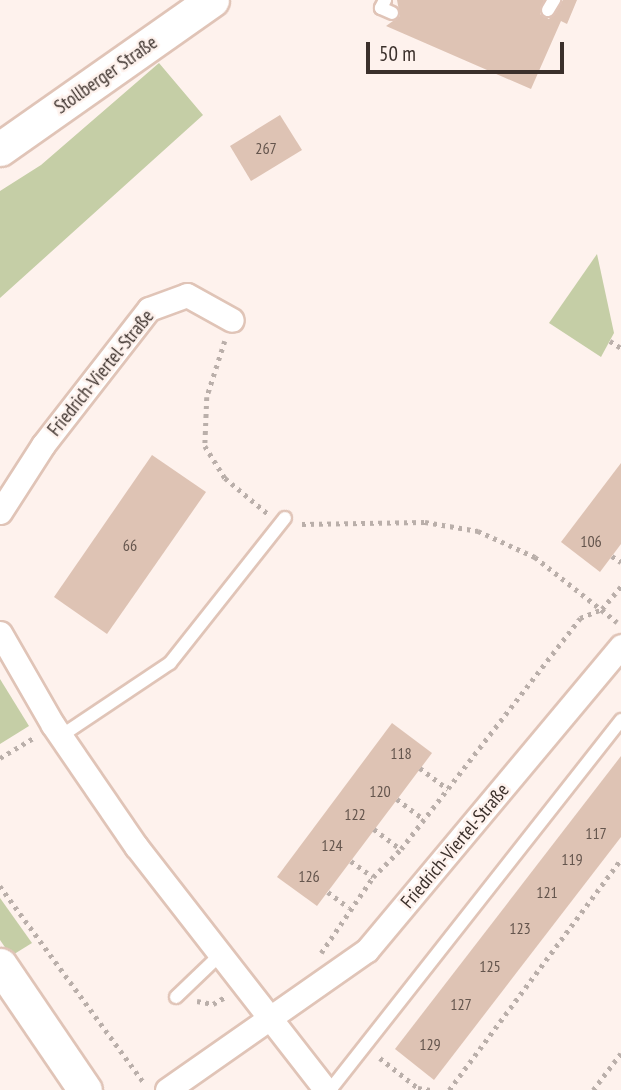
<!DOCTYPE html>
<meta charset="utf-8">
<style>
body{margin:0}
#map{position:relative;width:621px;height:1090px;overflow:hidden;background:#fef2ed;font-family:"PT Sans Narrow",sans-serif}
div>[style]{position:absolute}
[style*='--x']{left:calc(var(--x)*1px);top:calc(var(--y)*1px);width:calc(var(--w)*1px);rotate:calc(var(--a)*1deg)}
.green>*{inset:0;background:#c5cea6}
.building>*{inset:0;background:#dec3b4}
.path>*{height:4.5px;margin-top:-2.25px;transform-origin:0;background:repeating-linear-gradient(90deg,#baafaa 0 3.5px,transparent 0 8.5px)}
.roads{filter:drop-shadow(2px 0 #e0c4b7) drop-shadow(-2px 0 #e0c4b7) drop-shadow(0 2px #e0c4b7) drop-shadow(0 -2px #e0c4b7)}
.lane>*{height:12px;margin:-6px;padding:0 6px;transform-origin:6px;border-radius:6px;background:#fff}
.street>*{height:23px;margin:-11.5px;padding:0 11.5px;transform-origin:11.5px;border-radius:11.5px;background:#fff}
.secondary>*{height:33px;margin:-16.5px;padding:0 16.5px;transform-origin:16.5px;border-radius:16.5px;background:#fff}
span{translate:-50% -50%;white-space:nowrap;text-align:center;line-height:1.15;-webkit-text-stroke:5px #fef2ed;paint-order:stroke}
.number-label{font-size:16px;color:#64554d}
.number-label span{-webkit-text-stroke-width:0}
.street-label{font-size:19px;color:#3b302b}
.scale{position:absolute;left:366px;top:42px;width:198px;height:32px;box-sizing:border-box;border:4px solid #3b302b;border-top:0;padding-left:9px;font-size:21px;line-height:24px;white-space:nowrap;color:#3b302b;-webkit-text-stroke:5px #fef2ed;paint-order:stroke}
</style>
<div id="map">
<div class="green">
<div style="clip-path:polygon(159px 63px,203px 115px,0 298px,0 191px,41px 165px)"></div>
<div style="clip-path:polygon(597px 254px,614px 333px,601px 357px,549px 323px)"></div>
<div style="clip-path:polygon(0 679px,29px 726px,0 744px)"></div>
<div style="clip-path:polygon(0 898px,32px 943px,11px 956px,0 940px)"></div>
</div>
<div class="building">
<div style="clip-path:polygon(397px 0,544px 0,540px 14px,549px 19px,563px 0,577px 0,567px 24px,561px 21px,531px 89px,386px 26px,400px 16px)"></div>
<div style="clip-path:polygon(280px 115px,302px 150px,251px 181px,230px 146px)"></div>
<div style="clip-path:polygon(152px 455px,206px 492px,107px 634px,54px 597px)"></div>
<div style="clip-path:polygon(621px 463px,621px 544px,600px 572px,561px 542px)"></div>
<div style="clip-path:polygon(392px 723px,432px 753px,317px 906px,277px 877px)"></div>
<div style="clip-path:polygon(621px 756px,621px 837px,434px 1080px,395px 1049px)"></div>
</div>
<div class="path">
<div style="--x:225;--y:341;--w:59;--a:107.8"></div>
<div style="--x:207;--y:397;--w:49;--a:92.3"></div>
<div style="--x:205;--y:446;--w:38;--a:58"></div>
<div style="--x:225;--y:478;--w:55;--a:39.8"></div>
<div style="--x:610;--y:341;--w:13;--a:32"></div>
<div style="--x:302;--y:524;--w:123;--a:-0.9"></div>
<div style="--x:425;--y:522;--w:54;--a:9.6"></div>
<div style="--x:478;--y:531;--w:63;--a:24.5"></div>
<div style="--x:535;--y:557;--w:105;--a:38.4"></div>
<div style="--x:612;--y:556;--w:11;--a:34"></div>
<div style="--x:0;--y:758;--w:41;--a:-31"></div>
<div style="--x:420;--y:768;--w:35;--a:37"></div>
<div style="--x:397;--y:799;--w:34;--a:37"></div>
<div style="--x:374;--y:829;--w:34;--a:37"></div>
<div style="--x:351;--y:861;--w:27;--a:36"></div>
<div style="--x:0;--y:886;--w:245;--a:53.8"></div>
<div style="--x:328;--y:892;--w:26;--a:37"></div>
<div style="--x:321;--y:953;--w:92;--a:-55.6"></div>
<div style="--x:373;--y:877;--w:40;--a:-45"></div>
<div style="--x:401;--y:849;--w:292;--a:-52.2"></div>
<div style="--x:580;--y:618;--w:24;--a:-22"></div>
<div style="--x:602;--y:609;--w:30;--a:-50"></div>
<div style="--x:197;--y:1001;--w:16;--a:11"></div>
<div style="--x:213;--y:1004;--w:14;--a:-30"></div>
<div style="--x:380;--y:1058;--w:48;--a:38.3"></div>
<div style="--x:418;--y:1088;--w:13;--a:9"></div>
<div style="--x:449;--y:1090;--w:288;--a:-53.3"></div>
<div style="--x:593;--y:1090;--w:46;--a:-52.9"></div>
</div>
<div class="roads">
<div class="lane">
<div style="--x:385;--y:0;--w:9;--a:117"></div>
<div style="--x:381;--y:8;--w:12;--a:24"></div>
<div style="--x:548;--y:10;--w:12;--a:-59"></div>
<div style="--x:61;--y:736;--w:131;--a:-33.8"></div>
<div style="--x:170;--y:663;--w:185;--a:-51.6"></div>
<div style="--x:176;--y:997;--w:61;--a:-43.7"></div>
<div style="--x:330;--y:1090;--w:471;--a:-51.8"></div>
</div>
<div class="street">
<div style="--x:0;--y:512;--w:80;--a:-57.3"></div>
<div style="--x:43;--y:445;--w:172;--a:-52.1"></div>
<div style="--x:149;--y:309;--w:40;--a:-20.2"></div>
<div style="--x:187;--y:295;--w:51;--a:29.1"></div>
<div style="--x:0;--y:633;--w:106;--a:60.1"></div>
<div style="--x:53;--y:725;--w:147;--a:55.6"></div>
<div style="--x:136;--y:846;--w:309;--a:52.1"></div>
<div style="--x:167;--y:1090;--w:244;--a:-35"></div>
<div style="--x:367;--y:950;--w:396;--a:-50.1"></div>
</div>
<div class="secondary">
<div style="--x:0;--y:149;--w:259;--a:-35.1"></div>
<div style="--x:0;--y:965;--w:151;--a:55.8"></div>
</div>
</div>
<div class="number-label">
<span style="left:266px;top:148px">267</span>
<span style="left:591px;top:541px">106</span>
<span style="left:130px;top:545px">66</span>
<span style="left:401px;top:753px">118</span>
<span style="left:380px;top:791px">120</span>
<span style="left:355px;top:814px">122</span>
<span style="left:596px;top:833px">117</span>
<span style="left:332px;top:845px">124</span>
<span style="left:572px;top:859px">119</span>
<span style="left:309px;top:876px">126</span>
<span style="left:547px;top:892px">121</span>
<span style="left:520px;top:928px">123</span>
<span style="left:490px;top:966px">125</span>
<span style="left:461px;top:1004px">127</span>
<span style="left:430px;top:1044px">129</span>
</div>
<div class="street-label">
<span style="left:106px;top:75px;rotate:-35deg">Stollberger Straße</span>
<span style="left:101px;top:373px;rotate:-51deg">Friedrich-Viertel-Straße</span>
<span style="left:455px;top:846px;rotate:-50deg">Friedrich-Viertel-Straße</span>
</div>
<div class="scale">50 m</div>
</div>
